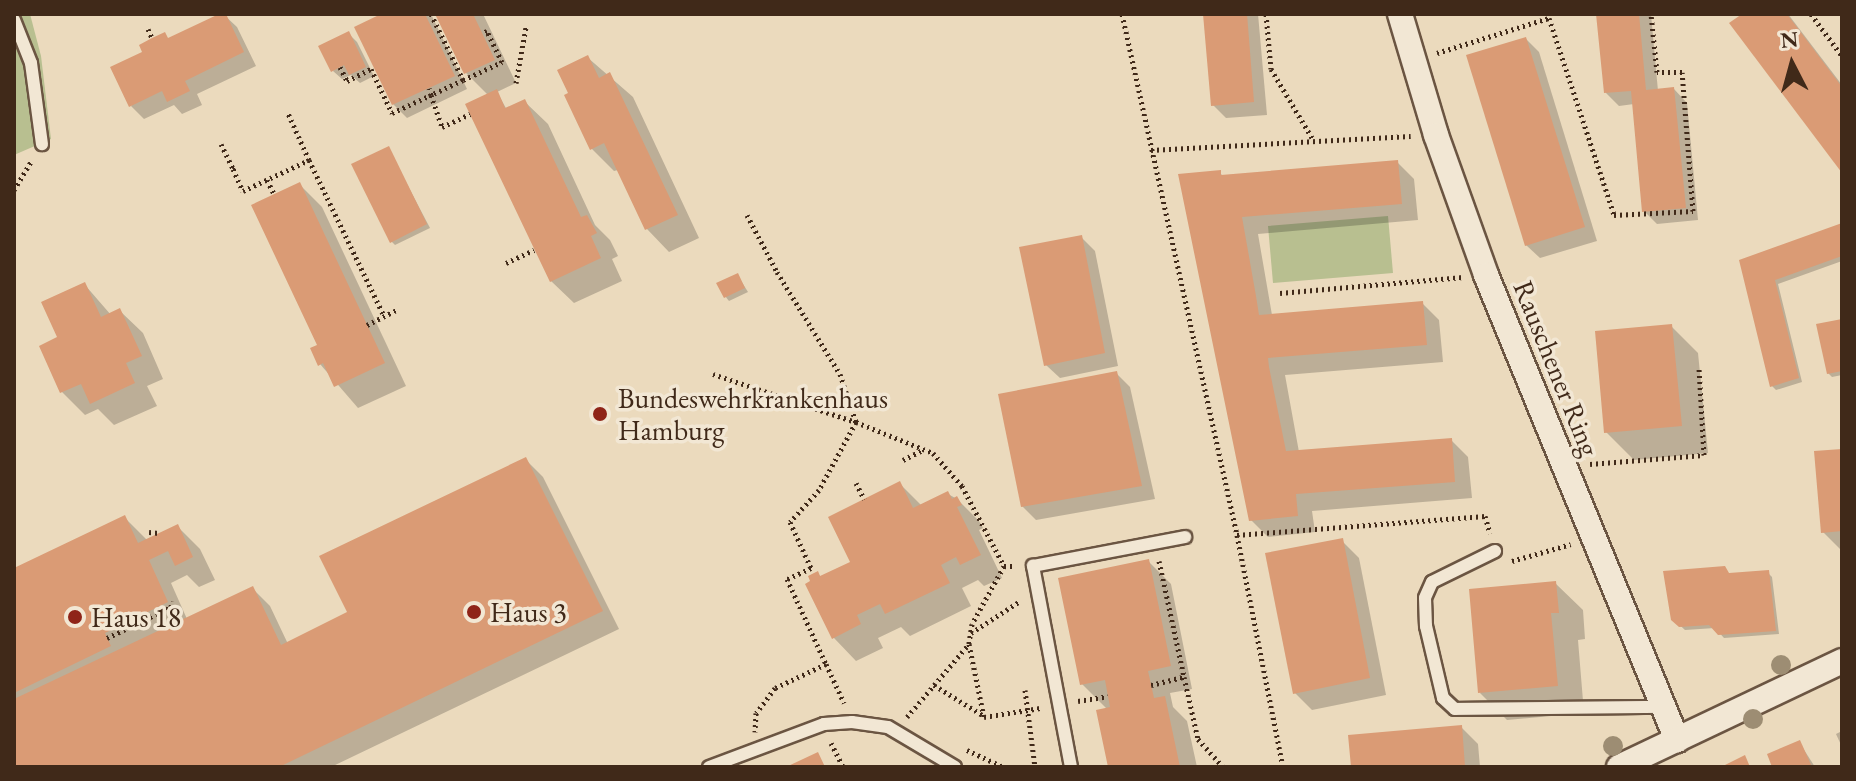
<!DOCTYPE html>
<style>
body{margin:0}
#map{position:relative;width:1856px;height:781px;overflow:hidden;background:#ebdabd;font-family:"EB Garamond",serif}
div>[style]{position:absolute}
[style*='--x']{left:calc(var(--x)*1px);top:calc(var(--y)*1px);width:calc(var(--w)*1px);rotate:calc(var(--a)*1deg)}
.green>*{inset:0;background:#b8bf90}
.shadow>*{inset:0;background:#0003}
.building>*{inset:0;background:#da9b75}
.path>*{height:5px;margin-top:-2.5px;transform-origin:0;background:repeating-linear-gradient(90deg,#402919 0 2px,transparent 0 6px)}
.roads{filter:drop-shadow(2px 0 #6b5542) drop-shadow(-2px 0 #6b5542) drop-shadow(0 2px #6b5542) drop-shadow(0 -2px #6b5542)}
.lane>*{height:12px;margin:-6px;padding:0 6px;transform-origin:6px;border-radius:6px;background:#f2e7d4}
.street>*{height:24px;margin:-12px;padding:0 12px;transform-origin:12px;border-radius:12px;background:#f2e7d4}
.trees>*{width:20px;height:20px;margin:-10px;border-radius:50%;background:#9d8d73}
.dots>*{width:22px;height:22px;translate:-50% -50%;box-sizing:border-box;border:4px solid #f2e7d4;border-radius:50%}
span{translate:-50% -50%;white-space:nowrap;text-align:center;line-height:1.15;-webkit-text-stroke:7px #f2e7d4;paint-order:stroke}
.street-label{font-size:28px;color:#402919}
.poi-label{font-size:28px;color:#402919}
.left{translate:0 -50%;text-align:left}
.frame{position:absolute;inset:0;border:16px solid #402919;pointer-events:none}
.north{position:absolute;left:1752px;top:24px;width:80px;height:80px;-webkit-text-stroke:6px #f2e7d4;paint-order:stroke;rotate:354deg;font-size:22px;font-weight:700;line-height:32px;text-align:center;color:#402919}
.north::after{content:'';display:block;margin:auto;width:28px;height:36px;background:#402919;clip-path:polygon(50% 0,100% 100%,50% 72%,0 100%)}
</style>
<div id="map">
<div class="green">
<div style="clip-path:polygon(14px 14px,30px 14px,41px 56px,51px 139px,14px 155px)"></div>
<div style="clip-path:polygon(1388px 216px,1393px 273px,1273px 283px,1268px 226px)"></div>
</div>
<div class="shadow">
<div style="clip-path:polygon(223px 14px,237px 27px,256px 66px,197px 94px,202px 105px,182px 114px,174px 105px,144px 119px,131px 106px)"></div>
<div style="clip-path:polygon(386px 14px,431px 14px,467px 89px,407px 118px,393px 104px)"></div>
<div style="clip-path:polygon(438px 14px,483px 14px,516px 83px,497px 92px,507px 110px,525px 102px,548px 124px,595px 225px,610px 240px,618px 256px,612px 259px,622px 281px,574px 303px,551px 281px,488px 95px,466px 73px)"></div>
<div style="clip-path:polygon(1205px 14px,1258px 14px,1267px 115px,1226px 118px,1213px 105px)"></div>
<div style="clip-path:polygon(1598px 14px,1651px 14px,1658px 91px,1674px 89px,1687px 103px,1698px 220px,1657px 224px,1644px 211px,1634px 104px,1619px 106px,1606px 93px)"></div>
<div style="clip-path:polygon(1745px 14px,1788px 14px,1842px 85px,1842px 169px)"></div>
<div style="clip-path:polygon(348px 33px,357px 42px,374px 76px,360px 83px,351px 75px,342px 79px,333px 71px)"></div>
<div style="clip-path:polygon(1526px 39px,1539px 52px,1597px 241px,1540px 258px,1526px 245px)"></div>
<div style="clip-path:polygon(587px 57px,633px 97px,699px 238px,669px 252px,647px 229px,618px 170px,614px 171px,592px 149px,570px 94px)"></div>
<div style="clip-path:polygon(388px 148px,430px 228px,395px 245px,391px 241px)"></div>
<div style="clip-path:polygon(1397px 162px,1414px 179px,1418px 220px,1258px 234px,1272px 315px,1422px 303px,1439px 320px,1443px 362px,1285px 375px,1299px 452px,1451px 440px,1468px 457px,1472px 498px,1312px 511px,1315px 532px,1268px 537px,1251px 520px,1220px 173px,1224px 177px)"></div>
<div style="clip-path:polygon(299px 184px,322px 207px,406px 386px,358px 408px,320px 364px)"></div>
<div style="clip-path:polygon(1842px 225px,1842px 261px,1778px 284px,1802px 382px,1776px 390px,1772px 386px,1742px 261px)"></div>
<div style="clip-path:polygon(1081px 237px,1095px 251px,1118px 366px,1060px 378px,1046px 365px)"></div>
<div style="clip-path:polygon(738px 276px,748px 292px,729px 301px,725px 296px)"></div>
<div style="clip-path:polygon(85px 285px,111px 315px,120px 311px,143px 333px,163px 379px,147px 386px,157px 406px,114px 425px,98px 409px,85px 415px,62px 392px,60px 338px)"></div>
<div style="clip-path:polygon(1842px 321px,1842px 375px,1832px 377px,1828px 373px)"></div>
<div style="clip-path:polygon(1671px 326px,1698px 353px,1708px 453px,1634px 460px,1606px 432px)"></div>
<div style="clip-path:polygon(1116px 373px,1130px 387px,1155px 499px,1036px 520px,1022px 506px)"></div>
<div style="clip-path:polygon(1842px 451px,1842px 551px,1823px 532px)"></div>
<div style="clip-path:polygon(526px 460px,543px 477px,619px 629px,331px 767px,14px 767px,14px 570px,124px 517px,148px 541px,177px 526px,200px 549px,215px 580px,199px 587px,187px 575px,171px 583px,187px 619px,253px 589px,270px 606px,288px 644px,350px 613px)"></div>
<div style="clip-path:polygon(900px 484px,922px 506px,948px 494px,957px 499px,979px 521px,983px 528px,979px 530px,1002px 578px,984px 586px,978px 580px,962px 588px,971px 606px,910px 636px,901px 627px,878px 638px,883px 648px,856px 661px,834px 638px,818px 574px,822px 578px,852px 563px)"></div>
<div style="clip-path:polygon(1342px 541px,1359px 558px,1386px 695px,1312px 710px,1295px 693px)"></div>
<div style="clip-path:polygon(1148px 561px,1171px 584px,1192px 689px,1170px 693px,1173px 707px,1187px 721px,1197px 767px,1110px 767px,1108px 710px,1082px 684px)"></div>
<div style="clip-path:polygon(1724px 568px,1730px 575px,1768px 573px,1772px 577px,1779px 634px,1724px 638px,1715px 628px,1685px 630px,1673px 619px)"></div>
<div style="clip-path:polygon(1555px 583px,1583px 610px,1585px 639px,1578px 640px,1584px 713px,1507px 720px,1480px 693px)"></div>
<div style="clip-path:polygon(1461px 727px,1478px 744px,1480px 767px,1353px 767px)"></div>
<div style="clip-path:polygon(1842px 731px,1842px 747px,1836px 734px)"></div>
<div style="clip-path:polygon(1799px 742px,1815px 767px,1774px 767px)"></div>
</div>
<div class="building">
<div style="clip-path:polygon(219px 14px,226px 14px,244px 52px,185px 81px,190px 91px,167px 102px,162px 91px,129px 107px,110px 67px,142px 52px,139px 45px,152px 38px,165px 32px,168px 38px)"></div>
<div style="clip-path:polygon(381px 14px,425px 14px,455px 76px,392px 105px,354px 27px)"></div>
<div style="clip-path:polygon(435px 14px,473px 14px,495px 60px,464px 74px)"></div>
<div style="clip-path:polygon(1203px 14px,1247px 14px,1254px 102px,1211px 106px)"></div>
<div style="clip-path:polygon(1596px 14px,1639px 14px,1646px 90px,1674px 87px,1686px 208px,1642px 212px,1631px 91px,1604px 93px)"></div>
<div style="clip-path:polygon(1742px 14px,1787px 14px,1842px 87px,1842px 173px,1729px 23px)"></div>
<div style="clip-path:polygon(349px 31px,366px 67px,349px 75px,344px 65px,331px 72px,318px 46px)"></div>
<div style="clip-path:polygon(1526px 37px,1585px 227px,1525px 246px,1466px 55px)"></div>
<div style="clip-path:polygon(588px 55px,599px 78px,610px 72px,678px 215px,645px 230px,604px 143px,590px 150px,564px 95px,568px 93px,557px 70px)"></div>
<div style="clip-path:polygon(497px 89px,505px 108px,525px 99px,581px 217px,587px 215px,597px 233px,591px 236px,601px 258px,550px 282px,465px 104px)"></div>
<div style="clip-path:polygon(389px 146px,427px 224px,390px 243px,351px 164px)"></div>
<div style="clip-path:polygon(1398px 160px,1402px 204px,1242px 217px,1256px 296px,1259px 315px,1423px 301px,1427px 345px,1268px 358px,1269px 367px,1286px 451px,1452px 438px,1455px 482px,1296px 494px,1298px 516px,1249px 521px,1178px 174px,1221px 170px,1221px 175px)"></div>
<div style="clip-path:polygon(300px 182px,385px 363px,334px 387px,323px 363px,318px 366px,310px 348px,317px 345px,251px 205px)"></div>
<div style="clip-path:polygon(1842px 223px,1842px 256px,1775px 280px,1799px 378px,1770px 387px,1739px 260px)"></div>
<div style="clip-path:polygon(1082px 235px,1105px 353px,1044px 366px,1019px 247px)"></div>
<div style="clip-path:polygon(738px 273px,745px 288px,724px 298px,716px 283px)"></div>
<div style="clip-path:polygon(85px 282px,101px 317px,120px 308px,142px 356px,126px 363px,135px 383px,90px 404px,81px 384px,60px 393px,39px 346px,57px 337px,41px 302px)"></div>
<div style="clip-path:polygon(1842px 319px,1842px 371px,1827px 374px,1816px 324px)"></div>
<div style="clip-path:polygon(1672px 324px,1682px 426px,1604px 433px,1595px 331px)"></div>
<div style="clip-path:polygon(1117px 371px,1142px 486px,1021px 507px,998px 394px)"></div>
<div style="clip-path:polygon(1842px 449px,1842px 531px,1821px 533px,1814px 451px)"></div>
<div style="clip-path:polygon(526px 457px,603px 611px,279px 767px,14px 767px,14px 699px,253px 586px,281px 645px,347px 612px,319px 556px)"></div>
<div style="clip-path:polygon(900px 481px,913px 508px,948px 491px,952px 499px,957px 496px,962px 505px,957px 507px,981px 555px,960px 565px,956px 557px,941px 565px,950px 583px,885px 614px,880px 604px,857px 615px,861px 624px,832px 639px,805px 584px,810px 581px,808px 576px,818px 571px,820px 576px,850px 562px,828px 517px)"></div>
<div style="clip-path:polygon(125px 515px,138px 543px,178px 524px,193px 557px,175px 566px,168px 551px,149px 560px,168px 602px,105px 633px,111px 646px,14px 693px,14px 568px)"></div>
<div style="clip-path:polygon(1343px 538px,1370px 678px,1293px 694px,1265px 553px)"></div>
<div style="clip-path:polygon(1149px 559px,1171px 666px,1148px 671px,1154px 698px,1165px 696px,1180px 767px,1108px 767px,1096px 710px,1110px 707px,1105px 680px,1080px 685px,1058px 578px)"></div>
<div style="clip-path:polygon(1725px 566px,1729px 573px,1769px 570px,1776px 631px,1718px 635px,1709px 625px,1679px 627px,1671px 620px,1663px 571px)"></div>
<div style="clip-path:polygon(1556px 581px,1559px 613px,1551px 613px,1558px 686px,1478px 693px,1469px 589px)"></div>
<div style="clip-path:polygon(1462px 725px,1465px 767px,1351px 767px,1348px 735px)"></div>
<div style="clip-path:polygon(1800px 740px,1812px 767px,1772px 767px,1767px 754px)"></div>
<div style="clip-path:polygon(818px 752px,825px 767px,786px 767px)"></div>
<div style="clip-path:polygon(1745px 755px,1750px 767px,1721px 767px)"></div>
</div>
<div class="path">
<div style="--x:431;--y:14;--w:73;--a:64.1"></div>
<div style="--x:463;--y:80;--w:35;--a:155"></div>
<div style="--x:431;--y:95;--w:34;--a:71"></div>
<div style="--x:442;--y:127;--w:31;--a:-25"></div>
<div style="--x:1122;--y:14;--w:534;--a:77.55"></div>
<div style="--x:1237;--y:535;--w:237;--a:78.8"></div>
<div style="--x:1266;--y:14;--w:55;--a:84.8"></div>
<div style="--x:1271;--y:69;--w:84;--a:59.2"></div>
<div style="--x:1811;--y:14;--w:52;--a:53.6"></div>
<div style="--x:148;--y:29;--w:10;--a:66"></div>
<div style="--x:1437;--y:53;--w:117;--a:-17.4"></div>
<div style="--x:1549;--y:18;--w:207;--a:71.7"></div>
<div style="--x:1614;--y:215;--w:79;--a:-2.9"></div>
<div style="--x:1693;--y:211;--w:139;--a:-94.5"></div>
<div style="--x:1682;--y:72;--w:25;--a:180"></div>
<div style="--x:1657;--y:72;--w:58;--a:-95.9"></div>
<div style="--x:340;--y:67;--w:16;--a:63"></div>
<div style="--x:347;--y:81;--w:27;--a:-27"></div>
<div style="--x:371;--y:69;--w:49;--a:64.5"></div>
<div style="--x:392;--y:113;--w:43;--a:-24.8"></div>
<div style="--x:431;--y:95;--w:7;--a:-106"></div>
<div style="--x:463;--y:80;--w:43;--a:-24.8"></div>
<div style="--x:502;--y:62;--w:34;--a:-116"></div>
<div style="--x:487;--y:31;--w:5;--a:158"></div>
<div style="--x:516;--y:83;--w:57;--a:-79.9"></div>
<div style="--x:221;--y:144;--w:28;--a:64"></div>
<div style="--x:233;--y:169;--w:5;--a:-37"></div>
<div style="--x:1151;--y:150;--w:260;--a:-3.1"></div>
<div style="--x:309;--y:160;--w:173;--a:64.3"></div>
<div style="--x:233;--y:169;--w:24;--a:66"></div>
<div style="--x:243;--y:191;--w:73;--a:-25.2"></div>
<div style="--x:309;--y:160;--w:51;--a:-114.1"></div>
<div style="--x:267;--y:180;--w:16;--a:63"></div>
<div style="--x:14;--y:190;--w:35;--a:-59"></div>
<div style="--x:747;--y:215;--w:64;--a:62.2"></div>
<div style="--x:777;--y:272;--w:120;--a:58.3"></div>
<div style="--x:840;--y:374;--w:51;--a:71.6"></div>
<div style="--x:856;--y:422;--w:77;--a:118.6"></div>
<div style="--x:819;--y:490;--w:43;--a:132.2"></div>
<div style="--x:790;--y:522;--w:51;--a:65.5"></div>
<div style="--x:811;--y:568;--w:26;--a:155"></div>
<div style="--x:787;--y:579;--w:94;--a:65.4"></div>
<div style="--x:826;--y:664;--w:56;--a:154.8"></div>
<div style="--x:775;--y:688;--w:31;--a:127"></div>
<div style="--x:756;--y:713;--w:19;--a:93"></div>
<div style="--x:506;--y:263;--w:31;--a:-25"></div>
<div style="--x:1280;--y:293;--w:184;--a:-5"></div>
<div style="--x:367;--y:325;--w:35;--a:-27"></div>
<div style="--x:713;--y:374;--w:151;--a:18.6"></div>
<div style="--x:856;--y:422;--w:83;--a:21.9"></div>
<div style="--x:933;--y:453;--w:44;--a:48.7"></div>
<div style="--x:962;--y:486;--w:90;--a:62.3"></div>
<div style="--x:1004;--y:566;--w:12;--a:0"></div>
<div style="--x:903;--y:460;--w:22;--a:-27"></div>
<div style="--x:1590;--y:464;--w:114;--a:-4.5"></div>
<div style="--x:1704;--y:455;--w:88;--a:-93.3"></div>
<div style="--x:856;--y:483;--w:18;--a:63"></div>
<div style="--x:149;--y:532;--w:10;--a:6"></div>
<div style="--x:1237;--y:535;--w:249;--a:-4.4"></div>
<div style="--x:1485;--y:516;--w:18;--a:74"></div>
<div style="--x:1159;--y:561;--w:119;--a:77.8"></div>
<div style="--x:1512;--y:561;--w:61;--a:-16.1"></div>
<div style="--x:1004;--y:566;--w:66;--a:118.9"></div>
<div style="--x:972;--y:624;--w:20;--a:99"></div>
<div style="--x:969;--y:644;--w:75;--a:78.4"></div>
<div style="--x:984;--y:717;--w:57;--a:-9.1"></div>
<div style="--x:971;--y:633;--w:59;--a:-33.1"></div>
<div style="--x:107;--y:638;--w:71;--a:-25.8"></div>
<div style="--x:171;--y:607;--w:6;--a:-81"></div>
<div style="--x:826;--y:664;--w:43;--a:65.2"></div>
<div style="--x:934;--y:685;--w:59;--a:31.8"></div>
<div style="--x:1151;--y:685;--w:34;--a:-14"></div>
<div style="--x:1184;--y:677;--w:64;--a:77.3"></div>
<div style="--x:1198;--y:739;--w:38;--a:48"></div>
<div style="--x:1025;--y:690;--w:78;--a:82.6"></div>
<div style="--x:1078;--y:701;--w:30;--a:-9"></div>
<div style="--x:907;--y:717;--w:94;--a:-49.7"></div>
<div style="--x:831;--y:743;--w:27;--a:63"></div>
<div style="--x:967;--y:750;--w:40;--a:25"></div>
</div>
<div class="roads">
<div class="lane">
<div style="--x:14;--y:20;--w:46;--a:68.4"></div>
<div style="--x:31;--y:63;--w:82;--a:82.3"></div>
<div style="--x:1495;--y:551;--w:70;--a:153.8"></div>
<div style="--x:1432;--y:582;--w:17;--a:114"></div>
<div style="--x:1425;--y:598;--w:28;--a:88"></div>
<div style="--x:1426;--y:626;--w:74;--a:76.7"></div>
<div style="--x:1443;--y:698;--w:16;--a:43"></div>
<div style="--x:1455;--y:709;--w:208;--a:-0.6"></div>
<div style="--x:709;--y:767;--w:123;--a:-20.5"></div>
<div style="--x:824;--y:724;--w:28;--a:-4"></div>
<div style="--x:852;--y:722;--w:36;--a:8"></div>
<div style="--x:888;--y:727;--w:78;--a:30.8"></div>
<div style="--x:1071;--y:767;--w:205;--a:-100.7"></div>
<div style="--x:1033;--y:566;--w:155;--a:-10.8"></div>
</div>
<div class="street">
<div style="--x:1400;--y:14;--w:126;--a:73.4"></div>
<div style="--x:1436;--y:135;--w:149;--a:70.3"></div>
<div style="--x:1486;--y:275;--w:503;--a:67.67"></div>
<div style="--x:1619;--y:767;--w:247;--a:-25.4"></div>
</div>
</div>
<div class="trees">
<div style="left:1781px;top:665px"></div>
<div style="left:1753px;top:719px"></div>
<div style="left:1613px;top:746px"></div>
</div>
<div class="dots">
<div style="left:600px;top:414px;background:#8f2418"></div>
<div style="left:474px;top:612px;background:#8f2418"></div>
<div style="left:75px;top:617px;background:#8f2418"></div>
</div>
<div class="street-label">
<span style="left:1557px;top:368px;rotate:68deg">Rauschener Ring</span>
</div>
<div class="poi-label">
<span class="left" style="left:618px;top:414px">Bundeswehrkrankenhaus<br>Hamburg</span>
<span class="left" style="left:490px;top:612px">Haus 3</span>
<span class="left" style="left:91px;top:617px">Haus 18</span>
</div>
<div class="frame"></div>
<div class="north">N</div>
</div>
